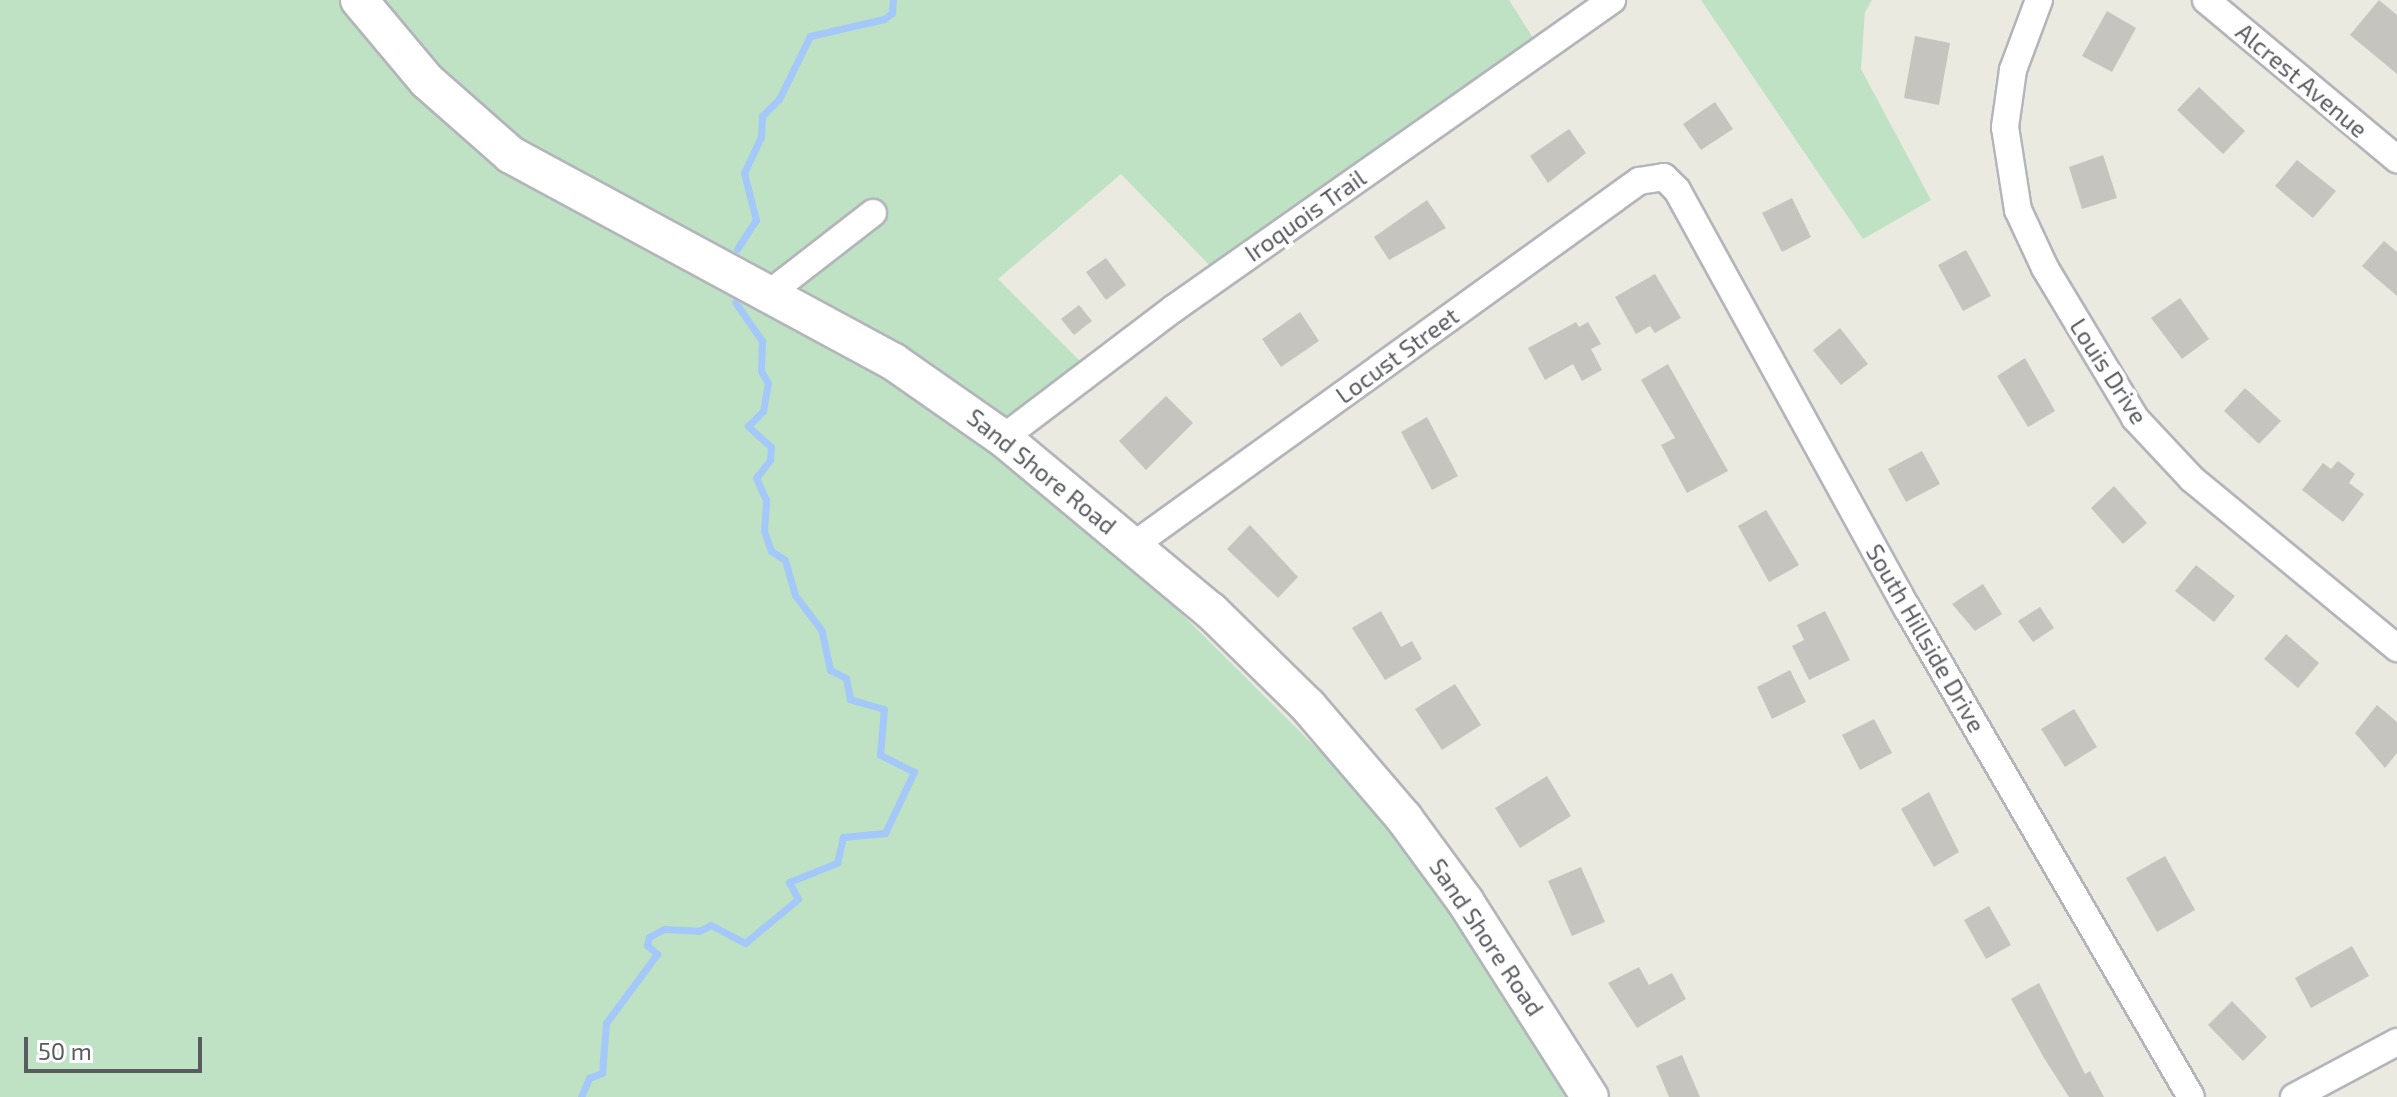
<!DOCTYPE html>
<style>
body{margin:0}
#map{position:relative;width:2397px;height:1097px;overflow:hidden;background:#ebeae1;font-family:"Exo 2",sans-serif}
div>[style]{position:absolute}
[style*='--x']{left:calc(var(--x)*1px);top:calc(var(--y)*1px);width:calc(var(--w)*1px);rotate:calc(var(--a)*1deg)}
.green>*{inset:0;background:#bee2c3}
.stream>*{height:7px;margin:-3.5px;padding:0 3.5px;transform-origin:3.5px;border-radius:3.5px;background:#a3c8f9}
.building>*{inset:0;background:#c6c4be}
.roads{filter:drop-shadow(2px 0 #b3b5bb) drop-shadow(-2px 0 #b3b5bb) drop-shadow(0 2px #b3b5bb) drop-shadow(0 -2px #b3b5bb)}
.street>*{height:26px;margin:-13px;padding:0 13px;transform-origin:13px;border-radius:13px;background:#fff}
.secondary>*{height:36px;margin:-18px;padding:0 18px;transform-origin:18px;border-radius:18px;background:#fff}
span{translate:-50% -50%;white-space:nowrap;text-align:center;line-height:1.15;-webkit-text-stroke:8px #fff;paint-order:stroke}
.street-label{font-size:24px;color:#595b61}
.scale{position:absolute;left:24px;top:1037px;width:178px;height:36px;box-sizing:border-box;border:4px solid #595b61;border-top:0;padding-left:10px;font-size:24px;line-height:28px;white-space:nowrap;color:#595b61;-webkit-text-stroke:6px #fff;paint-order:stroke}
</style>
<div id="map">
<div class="green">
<div style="clip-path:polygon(0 0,1509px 0,1540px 49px,1218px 274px,1121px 174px,998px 279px,1089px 370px,1009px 442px,1436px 867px,1578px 1097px,0 1097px)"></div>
<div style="clip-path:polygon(1701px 0,1872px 0,1865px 12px,1861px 69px,1931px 200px,1863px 239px)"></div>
</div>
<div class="stream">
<div style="--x:737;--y:249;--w:35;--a:-57"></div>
<div style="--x:756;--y:220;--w:49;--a:-104.3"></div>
<div style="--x:744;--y:173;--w:40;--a:-65"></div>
<div style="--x:761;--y:137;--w:21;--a:-87"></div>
<div style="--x:762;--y:116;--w:24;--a:-45"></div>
<div style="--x:779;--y:99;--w:70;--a:-63.8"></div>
<div style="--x:810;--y:36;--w:76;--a:-12.9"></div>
<div style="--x:884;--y:19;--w:10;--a:-37"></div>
<div style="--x:892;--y:13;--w:13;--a:-86"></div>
<div style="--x:581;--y:1097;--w:21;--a:-67"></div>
<div style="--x:589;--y:1078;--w:14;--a:-21"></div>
<div style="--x:602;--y:1073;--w:50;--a:-85.4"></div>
<div style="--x:606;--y:1023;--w:86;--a:-53.5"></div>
<div style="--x:657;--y:954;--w:13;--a:-138"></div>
<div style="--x:647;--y:945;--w:8;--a:-76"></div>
<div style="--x:649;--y:937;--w:17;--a:-28"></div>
<div style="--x:664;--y:929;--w:35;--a:3"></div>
<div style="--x:699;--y:931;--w:13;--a:-27"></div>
<div style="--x:711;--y:925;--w:38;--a:28"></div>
<div style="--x:745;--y:943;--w:69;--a:-39.7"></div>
<div style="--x:798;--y:899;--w:19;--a:-118"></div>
<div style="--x:789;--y:882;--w:52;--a:-21.6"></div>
<div style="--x:837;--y:863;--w:27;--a:-77"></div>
<div style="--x:843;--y:837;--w:42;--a:-5.4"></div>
<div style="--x:885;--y:833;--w:68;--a:-64.6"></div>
<div style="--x:914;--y:772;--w:38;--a:-153"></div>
<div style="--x:880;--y:755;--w:46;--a:-85"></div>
<div style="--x:884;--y:709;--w:35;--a:-164"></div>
<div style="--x:850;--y:699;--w:21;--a:-101"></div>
<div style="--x:846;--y:678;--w:18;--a:-153"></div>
<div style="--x:830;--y:670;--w:40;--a:-102"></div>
<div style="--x:822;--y:631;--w:45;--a:-126.9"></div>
<div style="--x:795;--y:595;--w:36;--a:-106"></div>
<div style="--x:785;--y:560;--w:17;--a:-147"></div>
<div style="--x:771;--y:551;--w:21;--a:-109"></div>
<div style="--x:764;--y:531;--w:31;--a:-86"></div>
<div style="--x:766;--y:500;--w:24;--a:-114"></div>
<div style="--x:756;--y:478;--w:23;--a:-52"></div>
<div style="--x:770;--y:460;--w:13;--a:-86"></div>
<div style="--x:771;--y:447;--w:31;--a:-138"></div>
<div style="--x:748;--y:426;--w:21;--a:-45"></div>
<div style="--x:763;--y:411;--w:28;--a:-80"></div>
<div style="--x:768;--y:383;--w:14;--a:-120"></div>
<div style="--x:761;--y:371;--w:30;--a:-88"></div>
<div style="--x:762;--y:341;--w:47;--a:-124.7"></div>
</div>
<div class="building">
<div style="clip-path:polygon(2379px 0,2397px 15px,2397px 74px,2350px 35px)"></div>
<div style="clip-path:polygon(2107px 11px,2136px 28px,2112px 72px,2082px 56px)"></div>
<div style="clip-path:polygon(1915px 36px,1950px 43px,1939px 105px,1904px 98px)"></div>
<div style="clip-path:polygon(2199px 87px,2245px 131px,2223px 154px,2177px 110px)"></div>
<div style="clip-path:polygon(1715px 102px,1733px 129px,1701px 150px,1683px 124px)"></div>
<div style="clip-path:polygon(1569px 129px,1586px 153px,1548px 183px,1530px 156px)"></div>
<div style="clip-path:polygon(2103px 155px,2117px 198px,2082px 209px,2069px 167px)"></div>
<div style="clip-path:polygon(2297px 160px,2336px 191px,2313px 218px,2275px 186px)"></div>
<div style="clip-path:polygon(1792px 198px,1811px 237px,1782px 252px,1762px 213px)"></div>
<div style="clip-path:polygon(1427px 200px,1446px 228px,1389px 260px,1374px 237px)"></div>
<div style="clip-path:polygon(2384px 241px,2397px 252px,2397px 296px,2362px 266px)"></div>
<div style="clip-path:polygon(1966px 250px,1991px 296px,1963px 311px,1938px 265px)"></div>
<div style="clip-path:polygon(1106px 258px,1126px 285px,1106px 300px,1086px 272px)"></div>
<div style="clip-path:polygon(1655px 274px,1681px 318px,1655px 333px,1650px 326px,1636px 334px,1615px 297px)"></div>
<div style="clip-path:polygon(2180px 298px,2209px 339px,2182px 359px,2151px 318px)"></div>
<div style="clip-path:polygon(1079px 305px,1092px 321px,1074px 335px,1061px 319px)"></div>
<div style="clip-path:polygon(1300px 312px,1319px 341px,1281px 367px,1262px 339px)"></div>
<div style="clip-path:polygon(1576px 322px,1579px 327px,1588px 322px,1601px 344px,1591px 349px,1602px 370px,1582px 381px,1573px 364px,1545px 380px,1528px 348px)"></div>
<div style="clip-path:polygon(1840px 328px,1868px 364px,1841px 385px,1813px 350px)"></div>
<div style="clip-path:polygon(2025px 358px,2055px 411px,2028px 427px,1997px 376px)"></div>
<div style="clip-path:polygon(1668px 364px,1728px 471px,1687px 493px,1661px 445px,1675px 438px,1641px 380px)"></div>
<div style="clip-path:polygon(2245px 388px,2281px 421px,2259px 444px,2224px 411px)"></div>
<div style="clip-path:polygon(1166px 396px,1193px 423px,1146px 470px,1119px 441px)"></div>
<div style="clip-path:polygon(1427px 417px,1458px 476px,1432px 490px,1401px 432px)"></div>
<div style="clip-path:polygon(1922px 451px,1940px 484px,1906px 502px,1888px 469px)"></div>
<div style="clip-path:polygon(2338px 461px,2355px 474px,2349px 483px,2364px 494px,2343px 522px,2302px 490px,2323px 463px,2331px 469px)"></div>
<div style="clip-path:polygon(2114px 486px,2147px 523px,2123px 544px,2091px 508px)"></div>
<div style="clip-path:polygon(1766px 510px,1799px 565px,1769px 582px,1738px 526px)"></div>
<div style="clip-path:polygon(1250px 525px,1298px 577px,1278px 598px,1227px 549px)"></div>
<div style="clip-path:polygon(2196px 565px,2235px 596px,2214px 622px,2175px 591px)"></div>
<div style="clip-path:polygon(1983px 584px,2002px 614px,1975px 631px,1952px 604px)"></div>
<div style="clip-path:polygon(2040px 607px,2054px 628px,2033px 642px,2018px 621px)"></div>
<div style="clip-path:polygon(1381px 611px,1401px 647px,1412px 641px,1422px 659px,1385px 680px,1352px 628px)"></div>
<div style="clip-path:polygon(1825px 611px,1850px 660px,1809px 680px,1792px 646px,1804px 640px,1797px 625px)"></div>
<div style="clip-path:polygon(2286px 634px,2319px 663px,2298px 688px,2264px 659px)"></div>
<div style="clip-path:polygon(1790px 670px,1806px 702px,1772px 719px,1757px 687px)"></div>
<div style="clip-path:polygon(1455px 684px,1481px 725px,1442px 750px,1415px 709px)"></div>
<div style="clip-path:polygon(2377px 705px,2397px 722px,2397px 753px,2385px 768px,2355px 733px)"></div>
<div style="clip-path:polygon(2074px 709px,2097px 747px,2065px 767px,2041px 729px)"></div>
<div style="clip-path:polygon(1874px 719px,1892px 753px,1860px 770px,1842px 735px)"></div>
<div style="clip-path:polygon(1547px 776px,1571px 816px,1520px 848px,1495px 808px)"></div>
<div style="clip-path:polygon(1929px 792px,1959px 852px,1934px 867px,1901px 809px)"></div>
<div style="clip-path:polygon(2165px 856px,2195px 910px,2157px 932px,2126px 878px)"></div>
<div style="clip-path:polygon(1581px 867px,1605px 922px,1572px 936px,1548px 881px)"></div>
<div style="clip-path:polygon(1989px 906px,2011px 945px,1986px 959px,1964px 920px)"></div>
<div style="clip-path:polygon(2352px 946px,2369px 976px,2311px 1008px,2295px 978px)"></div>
<div style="clip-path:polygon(1639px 967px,1649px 985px,1672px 973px,1686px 999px,1637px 1028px,1608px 983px)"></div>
<div style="clip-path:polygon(2039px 983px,2085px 1074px,2090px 1071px,2104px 1097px,2069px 1097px,2044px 1058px,2011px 999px)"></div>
<div style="clip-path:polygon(2232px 1001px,2267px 1037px,2243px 1061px,2208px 1025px)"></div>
<div style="clip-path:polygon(1682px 1055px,1700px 1097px,1669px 1097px,1656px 1066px)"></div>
</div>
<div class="roads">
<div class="street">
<div style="--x:2039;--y:0;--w:75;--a:110.4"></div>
<div style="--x:2013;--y:70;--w:58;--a:98"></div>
<div style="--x:2005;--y:127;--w:84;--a:81.1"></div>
<div style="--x:2018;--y:210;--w:64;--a:65"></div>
<div style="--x:2045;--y:268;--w:175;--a:59"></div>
<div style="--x:2135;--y:418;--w:83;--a:46.9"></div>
<div style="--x:2192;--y:479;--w:266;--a:39.5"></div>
<div style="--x:2206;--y:0;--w:249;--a:39.8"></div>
<div style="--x:771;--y:292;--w:129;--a:-37.8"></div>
<div style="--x:1003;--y:438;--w:213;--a:-37.2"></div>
<div style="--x:1173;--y:309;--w:537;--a:-35.14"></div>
<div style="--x:1134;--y:545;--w:623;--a:-35.78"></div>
<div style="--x:1639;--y:181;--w:25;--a:-9"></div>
<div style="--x:1664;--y:177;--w:18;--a:45"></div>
<div style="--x:1677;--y:190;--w:477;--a:61.2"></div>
<div style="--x:1907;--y:608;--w:565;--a:59.85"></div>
<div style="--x:2294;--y:1097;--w:117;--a:-28.1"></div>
</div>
<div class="secondary">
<div style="--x:359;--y:0;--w:106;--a:50"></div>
<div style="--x:427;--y:81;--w:112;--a:41.4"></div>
<div style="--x:511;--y:155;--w:435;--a:28.4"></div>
<div style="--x:894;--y:362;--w:133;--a:34.9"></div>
<div style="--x:1003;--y:438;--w:271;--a:39.8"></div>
<div style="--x:1211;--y:611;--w:136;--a:44.4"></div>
<div style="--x:1308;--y:706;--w:148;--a:49.4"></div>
<div style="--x:1404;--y:818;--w:103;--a:53.7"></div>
<div style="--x:1465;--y:901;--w:232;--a:57.5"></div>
</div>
</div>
<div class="street-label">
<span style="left:2302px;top:80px;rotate:40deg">Alcrest Avenue</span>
<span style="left:1305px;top:215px;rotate:-35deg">Iroquois Trail</span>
<span style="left:1397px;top:355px;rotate:-36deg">Locust Street</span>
<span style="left:2109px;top:371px;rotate:57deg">Louis Drive</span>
<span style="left:1042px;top:471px;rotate:39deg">Sand Shore Road</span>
<span style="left:1926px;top:638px;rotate:60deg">South Hillside Drive</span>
<span style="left:1487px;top:937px;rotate:56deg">Sand Shore Road</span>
</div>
<div class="scale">50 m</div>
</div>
